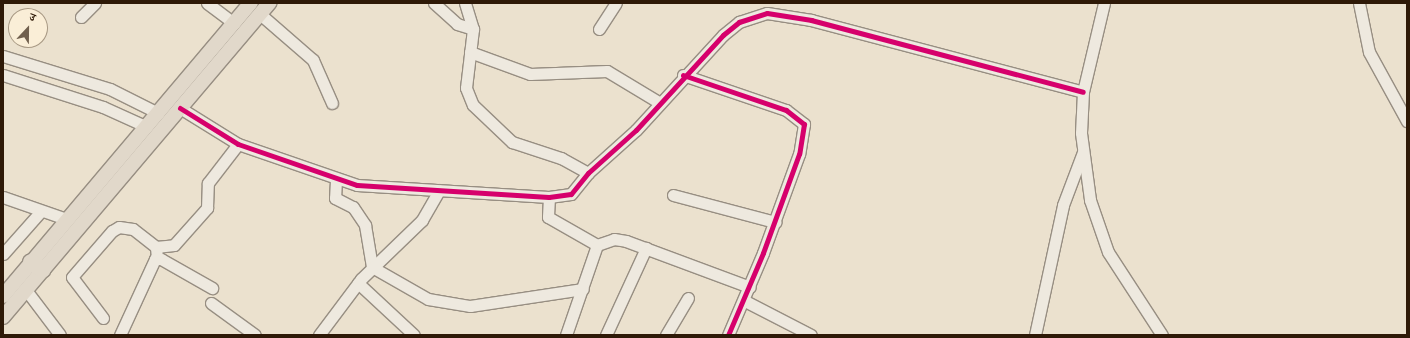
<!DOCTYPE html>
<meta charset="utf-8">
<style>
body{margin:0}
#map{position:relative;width:1410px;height:338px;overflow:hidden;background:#ebe1ce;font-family:"IM FELL English","Noto Serif Devanagari",serif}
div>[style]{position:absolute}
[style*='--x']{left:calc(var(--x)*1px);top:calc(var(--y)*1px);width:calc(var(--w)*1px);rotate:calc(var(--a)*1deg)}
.roads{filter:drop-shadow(1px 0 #978e82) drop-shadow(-1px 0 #978e82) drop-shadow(0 1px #978e82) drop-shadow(0 -1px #978e82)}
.minor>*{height:11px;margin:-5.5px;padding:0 5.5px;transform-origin:5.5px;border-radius:5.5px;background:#eee9df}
.major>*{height:14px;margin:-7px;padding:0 7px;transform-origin:7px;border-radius:7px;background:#e1d8ca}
.highway>*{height:16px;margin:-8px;padding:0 8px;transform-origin:8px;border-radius:8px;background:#e1d8ca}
.cycleway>*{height:5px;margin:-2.5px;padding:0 2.5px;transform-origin:2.5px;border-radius:2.5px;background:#d6006c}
span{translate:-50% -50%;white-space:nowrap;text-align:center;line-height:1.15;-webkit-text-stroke:3.5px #faeed7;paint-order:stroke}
.frame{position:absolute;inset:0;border:4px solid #2e1907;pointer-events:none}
.north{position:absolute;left:8px;top:8px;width:40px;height:40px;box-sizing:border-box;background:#faeed7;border:1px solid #a89984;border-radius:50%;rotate:22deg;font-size:11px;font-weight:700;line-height:16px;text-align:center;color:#2e1907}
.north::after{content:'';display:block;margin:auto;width:14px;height:18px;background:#705f4d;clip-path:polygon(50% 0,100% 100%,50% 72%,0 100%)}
</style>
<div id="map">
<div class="roads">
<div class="minor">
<div style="--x:207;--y:3;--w:34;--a:37"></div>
<div style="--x:434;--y:3;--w:31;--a:42"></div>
<div style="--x:457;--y:24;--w:17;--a:17"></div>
<div style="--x:465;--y:3;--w:27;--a:73"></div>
<div style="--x:473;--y:29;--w:59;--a:96.8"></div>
<div style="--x:466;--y:88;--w:18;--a:68"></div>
<div style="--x:473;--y:105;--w:54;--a:43.5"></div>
<div style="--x:512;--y:142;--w:52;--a:18.1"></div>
<div style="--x:561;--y:158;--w:31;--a:29"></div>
<div style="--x:1104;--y:3;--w:91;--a:103.3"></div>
<div style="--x:1083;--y:92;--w:41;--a:92.8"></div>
<div style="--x:1081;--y:133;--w:68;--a:82.3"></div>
<div style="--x:1090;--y:200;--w:55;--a:70.9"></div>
<div style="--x:1108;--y:252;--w:99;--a:57"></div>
<div style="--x:1359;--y:3;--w:50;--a:78.5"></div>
<div style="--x:1369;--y:52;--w:79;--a:61.2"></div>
<div style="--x:260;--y:14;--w:70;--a:41"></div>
<div style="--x:313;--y:60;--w:47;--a:66.2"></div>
<div style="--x:81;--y:17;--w:20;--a:-45"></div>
<div style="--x:599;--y:29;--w:31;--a:-57"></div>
<div style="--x:470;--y:52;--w:64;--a:20.1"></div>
<div style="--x:530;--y:74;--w:77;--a:-2.2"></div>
<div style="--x:607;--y:71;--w:62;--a:31.1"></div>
<div style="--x:3;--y:56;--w:112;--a:17.1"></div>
<div style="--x:110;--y:89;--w:54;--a:26.6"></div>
<div style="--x:3;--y:75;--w:105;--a:17.7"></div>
<div style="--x:103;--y:107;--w:48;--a:24.4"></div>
<div style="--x:683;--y:75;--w:109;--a:18.8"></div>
<div style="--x:786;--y:110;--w:23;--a:38"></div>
<div style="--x:804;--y:124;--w:30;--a:99"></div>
<div style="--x:799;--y:154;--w:105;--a:110"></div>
<div style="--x:763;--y:253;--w:89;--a:113.1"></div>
<div style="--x:180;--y:108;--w:68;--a:31.8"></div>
<div style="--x:238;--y:144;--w:126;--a:19"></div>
<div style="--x:357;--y:185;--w:192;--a:3.6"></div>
<div style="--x:549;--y:197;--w:22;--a:-8"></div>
<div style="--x:571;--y:194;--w:27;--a:-51"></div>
<div style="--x:588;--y:173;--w:64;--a:-41.9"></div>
<div style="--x:636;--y:130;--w:129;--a:-47.5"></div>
<div style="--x:723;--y:35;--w:21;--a:-39"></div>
<div style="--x:739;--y:22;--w:29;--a:-18"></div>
<div style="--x:767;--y:13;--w:45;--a:9"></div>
<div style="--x:811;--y:20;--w:281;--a:14.8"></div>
<div style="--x:336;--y:180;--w:18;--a:93"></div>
<div style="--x:335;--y:198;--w:20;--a:27"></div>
<div style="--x:353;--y:207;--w:22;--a:56"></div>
<div style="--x:365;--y:225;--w:43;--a:80.5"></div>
<div style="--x:372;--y:267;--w:64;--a:29.7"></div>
<div style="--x:428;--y:299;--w:43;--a:9.5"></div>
<div style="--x:470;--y:306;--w:114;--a:-8.6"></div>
<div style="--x:673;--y:195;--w:106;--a:14.8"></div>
<div style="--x:3;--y:197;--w:67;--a:19.2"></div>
<div style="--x:549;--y:197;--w:20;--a:93"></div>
<div style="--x:548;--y:217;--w:56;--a:29.7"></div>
<div style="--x:597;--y:245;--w:95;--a:109"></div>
<div style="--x:597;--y:245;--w:18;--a:-19"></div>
<div style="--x:614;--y:239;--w:12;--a:9"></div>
<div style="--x:626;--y:241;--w:132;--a:20.4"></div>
<div style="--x:156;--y:247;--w:18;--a:-6"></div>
<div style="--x:174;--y:245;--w:50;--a:-48.3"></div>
<div style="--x:207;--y:208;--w:25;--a:-88"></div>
<div style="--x:208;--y:183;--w:49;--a:-52.4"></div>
<div style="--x:3;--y:254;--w:57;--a:-48.5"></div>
<div style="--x:358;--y:283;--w:76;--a:42.9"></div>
<div style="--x:26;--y:290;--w:56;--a:52.9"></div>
<div style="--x:745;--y:301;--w:74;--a:27.3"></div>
<div style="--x:211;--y:303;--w:54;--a:36"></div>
<div style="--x:103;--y:318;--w:51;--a:-127.1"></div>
<div style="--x:72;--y:277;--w:61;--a:-49"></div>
<div style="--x:112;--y:231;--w:8;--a:-30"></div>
<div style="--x:119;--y:227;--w:14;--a:8"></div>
<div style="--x:133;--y:229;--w:29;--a:38"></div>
<div style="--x:156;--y:247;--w:11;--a:85"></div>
<div style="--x:120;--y:335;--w:84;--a:-65.3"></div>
<div style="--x:155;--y:259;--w:6;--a:0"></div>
<div style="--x:161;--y:259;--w:59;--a:29.6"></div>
<div style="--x:319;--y:335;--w:70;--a:-53.1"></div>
<div style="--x:361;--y:279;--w:85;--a:-44"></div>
<div style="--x:422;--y:220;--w:34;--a:-60"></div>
<div style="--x:606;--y:335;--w:96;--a:-65.3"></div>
<div style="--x:666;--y:335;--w:43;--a:-59.3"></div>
<div style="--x:1035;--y:335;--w:133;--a:-77.8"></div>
<div style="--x:1063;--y:205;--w:57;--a:-69.3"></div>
</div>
<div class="major">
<div style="--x:3;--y:296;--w:384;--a:-49.8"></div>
<div style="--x:3;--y:317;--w:412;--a:-49.7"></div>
</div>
<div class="highway">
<div style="--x:31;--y:262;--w:14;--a:34"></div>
</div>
</div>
<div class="cycleway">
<div style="--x:683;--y:75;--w:109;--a:18.8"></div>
<div style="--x:786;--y:110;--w:23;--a:38"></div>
<div style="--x:804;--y:124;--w:30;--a:99"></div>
<div style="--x:799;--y:154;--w:105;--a:110"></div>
<div style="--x:763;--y:253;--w:89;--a:113.1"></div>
<div style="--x:180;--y:108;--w:68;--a:31.8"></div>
<div style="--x:238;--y:144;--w:126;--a:19"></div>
<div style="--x:357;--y:185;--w:192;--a:3.6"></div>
<div style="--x:549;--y:197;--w:22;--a:-8"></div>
<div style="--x:571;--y:194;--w:27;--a:-51"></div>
<div style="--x:588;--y:173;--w:64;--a:-41.9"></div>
<div style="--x:636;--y:130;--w:129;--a:-47.5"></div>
<div style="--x:723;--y:35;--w:21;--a:-39"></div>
<div style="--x:739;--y:22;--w:29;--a:-18"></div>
<div style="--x:767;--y:13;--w:45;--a:9"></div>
<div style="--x:811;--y:20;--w:281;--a:14.8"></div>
</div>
<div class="frame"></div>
<div class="north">उ</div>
</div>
